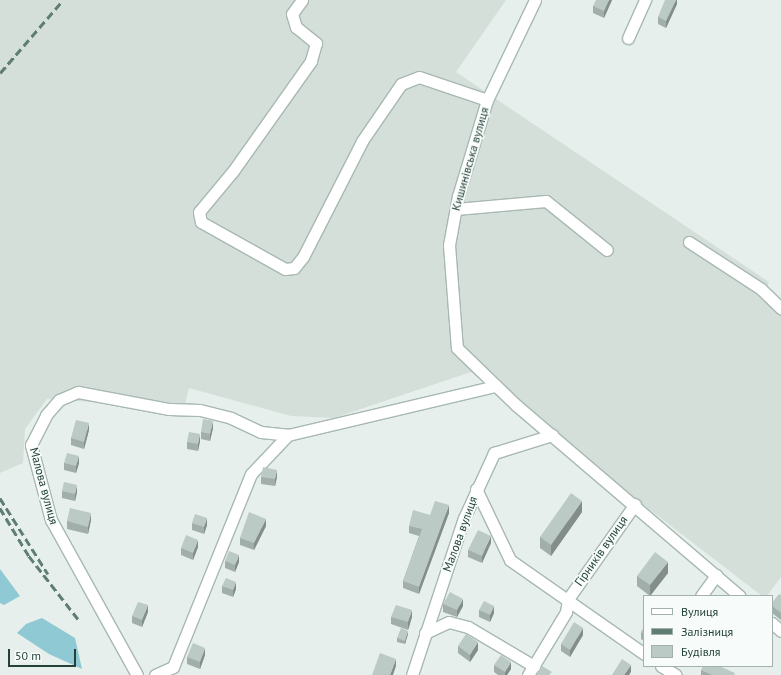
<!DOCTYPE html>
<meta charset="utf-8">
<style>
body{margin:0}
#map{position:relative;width:781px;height:675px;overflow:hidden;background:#e6efeb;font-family:"PT Sans",sans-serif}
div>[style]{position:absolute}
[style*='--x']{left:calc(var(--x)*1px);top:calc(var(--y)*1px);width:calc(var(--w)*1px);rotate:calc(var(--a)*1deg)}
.built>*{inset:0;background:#d4dfda}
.water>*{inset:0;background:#8ec9d4}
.roads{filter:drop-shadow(1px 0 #a8b8b2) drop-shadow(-1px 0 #a8b8b2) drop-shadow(0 1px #a8b8b2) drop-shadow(0 -1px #a8b8b2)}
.minor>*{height:11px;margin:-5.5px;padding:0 5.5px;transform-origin:5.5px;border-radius:5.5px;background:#fff}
.rail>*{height:2.5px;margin-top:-1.25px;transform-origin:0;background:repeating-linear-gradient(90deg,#5f7d75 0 8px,transparent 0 12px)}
.wall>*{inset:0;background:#a1aea9}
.shaded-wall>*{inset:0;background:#838d89}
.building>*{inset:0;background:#bbcac4}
span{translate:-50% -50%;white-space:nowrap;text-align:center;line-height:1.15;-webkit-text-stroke:3.5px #f7fbf9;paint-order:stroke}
.street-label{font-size:12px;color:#24423a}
.legend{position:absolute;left:643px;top:595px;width:130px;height:72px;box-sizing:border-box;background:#f7fbf9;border:1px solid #a3b1ad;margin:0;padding:5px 7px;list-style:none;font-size:12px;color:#24423a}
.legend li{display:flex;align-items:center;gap:8px;height:20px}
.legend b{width:20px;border:1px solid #a3b1ad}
.scale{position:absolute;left:8px;top:649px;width:68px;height:18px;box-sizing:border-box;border:2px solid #24423a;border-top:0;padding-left:5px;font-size:12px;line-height:14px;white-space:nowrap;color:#24423a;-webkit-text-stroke:3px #f7fbf9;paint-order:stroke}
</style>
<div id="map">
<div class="built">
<div style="clip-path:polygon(0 0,506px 0,456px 72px,769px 282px,763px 300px,781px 316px,781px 577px,767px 596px,762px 596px,471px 372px,334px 418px,291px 416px,189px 388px,184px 408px,47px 399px,25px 429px,23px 463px,0 473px)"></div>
</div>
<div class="water">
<div style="clip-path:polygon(0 569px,20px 596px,4px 605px,0 603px)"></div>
<div style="clip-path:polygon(42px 618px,75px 638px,82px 669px,49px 654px,17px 633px,26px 624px)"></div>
</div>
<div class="roads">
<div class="minor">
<div style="--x:302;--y:0;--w:17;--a:126"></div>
<div style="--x:292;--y:14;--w:14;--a:73"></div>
<div style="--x:296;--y:27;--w:26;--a:39"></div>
<div style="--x:316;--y:43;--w:19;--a:106"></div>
<div style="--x:311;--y:61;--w:135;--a:125.3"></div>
<div style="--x:233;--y:171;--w:53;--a:129.7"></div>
<div style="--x:199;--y:212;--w:10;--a:79"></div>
<div style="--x:201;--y:222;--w:96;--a:29.2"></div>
<div style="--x:285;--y:269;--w:9;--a:-6"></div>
<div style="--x:294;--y:268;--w:14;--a:-51"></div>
<div style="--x:303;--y:257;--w:130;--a:-63"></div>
<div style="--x:362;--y:141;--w:69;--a:-55.6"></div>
<div style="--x:401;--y:84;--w:19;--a:-21"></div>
<div style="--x:419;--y:77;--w:72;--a:18.7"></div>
<div style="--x:535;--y:0;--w:111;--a:115.6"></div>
<div style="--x:487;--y:100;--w:100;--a:106.8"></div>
<div style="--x:458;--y:196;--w:50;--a:100.4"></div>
<div style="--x:449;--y:245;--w:103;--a:85.6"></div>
<div style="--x:457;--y:348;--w:82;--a:44"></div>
<div style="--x:516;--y:405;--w:294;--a:40.5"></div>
<div style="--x:628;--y:38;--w:42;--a:-65.9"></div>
<div style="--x:456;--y:209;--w:90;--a:-5.1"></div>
<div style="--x:546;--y:201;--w:78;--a:38.8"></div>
<div style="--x:689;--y:242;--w:86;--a:33.1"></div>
<div style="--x:761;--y:289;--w:28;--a:44"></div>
<div style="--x:476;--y:489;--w:79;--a:64.4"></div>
<div style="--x:510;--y:560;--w:164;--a:35"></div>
<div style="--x:701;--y:596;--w:26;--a:-54"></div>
<div style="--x:772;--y:623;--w:12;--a:42"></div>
<div style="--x:425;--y:633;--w:26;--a:-25"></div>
<div style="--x:449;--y:622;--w:20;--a:15"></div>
<div style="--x:468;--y:627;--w:77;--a:30.6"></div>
<div style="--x:661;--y:666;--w:17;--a:31"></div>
<div style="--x:137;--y:675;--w:177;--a:-119"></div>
<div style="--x:51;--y:520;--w:78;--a:-104.9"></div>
<div style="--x:31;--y:445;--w:34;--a:-63"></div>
<div style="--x:46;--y:415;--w:20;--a:-49"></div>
<div style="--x:59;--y:400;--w:21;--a:-23"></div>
<div style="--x:78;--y:392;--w:93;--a:10.6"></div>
<div style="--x:169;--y:409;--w:31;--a:2"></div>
<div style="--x:200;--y:410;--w:32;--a:14"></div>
<div style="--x:231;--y:418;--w:33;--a:25"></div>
<div style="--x:261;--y:432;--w:27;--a:6"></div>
<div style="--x:155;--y:675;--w:20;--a:-24"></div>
<div style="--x:173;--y:667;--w:208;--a:-68"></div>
<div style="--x:251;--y:474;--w:54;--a:-46.5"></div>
<div style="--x:288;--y:435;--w:213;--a:-13.3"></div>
<div style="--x:412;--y:675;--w:165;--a:-71.7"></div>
<div style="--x:464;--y:518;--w:72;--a:-65.2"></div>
<div style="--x:494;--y:453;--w:61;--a:-17.2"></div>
<div style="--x:528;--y:675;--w:74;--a:-58.9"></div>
<div style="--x:566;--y:612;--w:13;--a:-81"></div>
<div style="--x:568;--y:599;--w:116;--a:-54.8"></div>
</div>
</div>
<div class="rail">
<div style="--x:0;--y:73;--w:96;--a:-49.2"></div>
<div style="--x:0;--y:498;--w:90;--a:57.7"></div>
<div style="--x:0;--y:508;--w:56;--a:58.9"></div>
<div style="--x:29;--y:556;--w:80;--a:52.1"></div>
</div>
<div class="wall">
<div style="clip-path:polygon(612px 0,604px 18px,593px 13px,593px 6px)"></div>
<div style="clip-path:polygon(677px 0,677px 4px,666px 28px,658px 24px,658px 17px)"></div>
<div style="clip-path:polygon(213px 428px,210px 441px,201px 439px,201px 432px)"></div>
<div style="clip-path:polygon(89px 430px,84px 449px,71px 445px,71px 438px)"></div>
<div style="clip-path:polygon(200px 441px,198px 451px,187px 449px,187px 442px)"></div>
<div style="clip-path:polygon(64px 463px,79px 463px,76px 473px,64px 470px)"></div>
<div style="clip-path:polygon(261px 477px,277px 477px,275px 486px,261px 484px)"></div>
<div style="clip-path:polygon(62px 491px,77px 492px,75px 501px,62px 498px)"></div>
<div style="clip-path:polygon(582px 512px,551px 556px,540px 548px,540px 537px)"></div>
<div style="clip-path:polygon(449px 513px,419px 594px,403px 588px,403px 581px,419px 536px,409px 533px,409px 526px)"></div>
<div style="clip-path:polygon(91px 520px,88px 534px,67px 529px,67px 521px)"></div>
<div style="clip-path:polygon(192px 523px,207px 525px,204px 534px,192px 530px)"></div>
<div style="clip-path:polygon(266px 526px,254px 550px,240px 545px,240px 538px)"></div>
<div style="clip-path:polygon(491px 543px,482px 563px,468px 557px,468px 550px)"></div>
<div style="clip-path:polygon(198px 547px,193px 560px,181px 555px,181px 548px)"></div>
<div style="clip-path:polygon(225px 561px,239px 562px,235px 572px,225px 568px)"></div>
<div style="clip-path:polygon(668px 573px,650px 596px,637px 586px,637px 576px)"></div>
<div style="clip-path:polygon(222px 586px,236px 589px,233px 597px,222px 593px)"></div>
<div style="clip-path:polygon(781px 595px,781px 620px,772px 613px,772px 603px)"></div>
<div style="clip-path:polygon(443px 604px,463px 606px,457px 617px,443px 612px)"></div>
<div style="clip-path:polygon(479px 610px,494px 613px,490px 622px,479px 617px)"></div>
<div style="clip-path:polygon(148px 612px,142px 627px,132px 623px,132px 616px)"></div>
<div style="clip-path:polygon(391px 617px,412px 617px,408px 630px,391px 624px)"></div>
<div style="clip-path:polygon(644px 627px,644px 641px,641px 639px,641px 632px)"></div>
<div style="clip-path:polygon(408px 634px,405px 644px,397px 642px,397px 638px)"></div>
<div style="clip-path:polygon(583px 635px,570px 657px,561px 651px,561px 644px)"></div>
<div style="clip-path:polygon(458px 646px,478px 650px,470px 662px,458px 653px)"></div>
<div style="clip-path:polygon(205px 655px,200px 669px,187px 664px,187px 657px)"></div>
<div style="clip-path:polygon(494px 665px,511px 669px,507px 675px,498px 675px,494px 672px)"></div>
<div style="clip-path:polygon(701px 670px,735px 675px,701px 675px)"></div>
</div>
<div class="shaded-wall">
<div style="clip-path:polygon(609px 0,612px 0,604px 18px,604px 11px)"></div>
<div style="clip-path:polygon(676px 0,677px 0,677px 4px,666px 28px,666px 21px)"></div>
<div style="clip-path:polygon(213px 421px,213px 428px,210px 441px,210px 434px)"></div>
<div style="clip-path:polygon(89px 423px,89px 430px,84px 449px,84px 442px)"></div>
<div style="clip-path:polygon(200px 434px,200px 441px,198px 451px,198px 444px)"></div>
<div style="clip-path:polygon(79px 456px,79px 463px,76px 473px,76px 466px)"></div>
<div style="clip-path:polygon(277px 470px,277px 477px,275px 486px,275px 479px)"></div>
<div style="clip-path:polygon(77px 485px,77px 492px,75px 501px,75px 494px)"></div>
<div style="clip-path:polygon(582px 501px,582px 512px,551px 556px,551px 545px)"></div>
<div style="clip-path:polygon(449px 505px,449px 513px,419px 594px,419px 587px)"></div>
<div style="clip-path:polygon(91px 513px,91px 520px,88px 534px,88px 527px)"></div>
<div style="clip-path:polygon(207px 518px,207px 525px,204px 534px,204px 527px)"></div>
<div style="clip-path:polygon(266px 519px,266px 526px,254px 550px,254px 543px)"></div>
<div style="clip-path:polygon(491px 536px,491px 543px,482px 563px,482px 556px)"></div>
<div style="clip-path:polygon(198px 540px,198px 547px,193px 560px,193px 553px)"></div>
<div style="clip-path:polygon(239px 555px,239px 562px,235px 572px,235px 565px)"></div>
<div style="clip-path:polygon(668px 562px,668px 573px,650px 596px,650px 585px)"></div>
<div style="clip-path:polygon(236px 582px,236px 589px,233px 597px,233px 590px)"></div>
<div style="clip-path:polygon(463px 599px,463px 606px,457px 617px,457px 610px)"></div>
<div style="clip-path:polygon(148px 605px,148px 612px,142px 627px,142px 620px)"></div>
<div style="clip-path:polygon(494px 606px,494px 613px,490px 622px,490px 615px)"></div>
<div style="clip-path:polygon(412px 610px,412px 617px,408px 630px,408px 622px)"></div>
<div style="clip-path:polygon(583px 628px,583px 635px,570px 657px,570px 650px)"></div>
<div style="clip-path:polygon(408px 631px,408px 634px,405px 644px,405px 641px)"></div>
<div style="clip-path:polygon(478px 642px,478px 650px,470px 662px,470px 655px)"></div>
<div style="clip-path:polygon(205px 648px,205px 655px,200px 669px,200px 662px)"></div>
<div style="clip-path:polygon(396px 659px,396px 666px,393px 675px,390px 675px)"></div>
<div style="clip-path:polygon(511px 662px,511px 669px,507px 675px,505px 675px,505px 672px)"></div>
<div style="clip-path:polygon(631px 665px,631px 672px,629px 675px,624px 675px)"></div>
</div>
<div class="building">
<div style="clip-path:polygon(596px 0,609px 0,604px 11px,593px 6px)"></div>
<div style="clip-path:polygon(665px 0,676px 0,666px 21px,658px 17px)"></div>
<div style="clip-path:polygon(203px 419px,213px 421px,210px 434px,201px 432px)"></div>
<div style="clip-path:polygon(76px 420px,89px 423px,84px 442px,71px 438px)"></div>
<div style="clip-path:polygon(189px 432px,200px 434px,198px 444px,187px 442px)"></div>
<div style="clip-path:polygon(67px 453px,79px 456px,76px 466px,64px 463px)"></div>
<div style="clip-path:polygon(263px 467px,277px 470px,275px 479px,261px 477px)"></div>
<div style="clip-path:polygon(64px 482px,77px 485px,75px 494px,62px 491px)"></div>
<div style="clip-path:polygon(571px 493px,582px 501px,551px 545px,540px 537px)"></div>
<div style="clip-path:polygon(435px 501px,449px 505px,419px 587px,403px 581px,422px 529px,409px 526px,413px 510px,430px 515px)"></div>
<div style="clip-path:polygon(70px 508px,91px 513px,88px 527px,67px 521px)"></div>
<div style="clip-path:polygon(249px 512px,266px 519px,254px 543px,240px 538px)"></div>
<div style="clip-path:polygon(195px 514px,207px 518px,204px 527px,192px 523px)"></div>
<div style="clip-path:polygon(478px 530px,491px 536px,482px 556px,468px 550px)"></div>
<div style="clip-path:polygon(186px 535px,198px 540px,193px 553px,181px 548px)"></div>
<div style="clip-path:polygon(229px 551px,239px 555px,235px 565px,225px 561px)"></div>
<div style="clip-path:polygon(655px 552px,668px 562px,650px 585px,637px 576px)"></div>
<div style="clip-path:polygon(226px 578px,236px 582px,233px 590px,222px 586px)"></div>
<div style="clip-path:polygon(450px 592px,463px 599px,457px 610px,443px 604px)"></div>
<div style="clip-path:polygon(779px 594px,781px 595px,781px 613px,772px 606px,772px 603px)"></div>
<div style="clip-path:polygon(484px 601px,494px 606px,490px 615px,479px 610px)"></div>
<div style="clip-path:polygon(138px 602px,148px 605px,142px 620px,132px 616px)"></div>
<div style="clip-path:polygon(396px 605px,412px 610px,408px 622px,391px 617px)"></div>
<div style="clip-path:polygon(574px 622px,583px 628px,570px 650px,561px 644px)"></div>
<div style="clip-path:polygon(644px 627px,644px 634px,641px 632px)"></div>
<div style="clip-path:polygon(401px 628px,408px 631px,405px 641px,397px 638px)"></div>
<div style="clip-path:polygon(466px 634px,478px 642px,470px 655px,458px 646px)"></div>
<div style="clip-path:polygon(193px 643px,205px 648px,200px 662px,187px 657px)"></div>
<div style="clip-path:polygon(380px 653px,396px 659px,390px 675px,372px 675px)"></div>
<div style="clip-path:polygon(501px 655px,511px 662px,505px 672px,494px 665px)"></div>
<div style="clip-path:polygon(622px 659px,631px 665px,624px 675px,612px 675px)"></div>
<div style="clip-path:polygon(542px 666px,552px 672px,549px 675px,537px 675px)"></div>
<div style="clip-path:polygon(703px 666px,719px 666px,735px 673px,734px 675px,712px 675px,701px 670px)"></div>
</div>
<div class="street-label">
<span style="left:470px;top:159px;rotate:-74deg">Кишинівська вулиця</span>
<span style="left:44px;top:486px;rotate:75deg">Малова вулиця</span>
<span style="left:460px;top:534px;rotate:-70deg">Малова вулиця</span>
<span style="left:601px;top:551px;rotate:-55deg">Гірників вулиця</span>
</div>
<ul class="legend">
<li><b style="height:5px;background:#fff"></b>Вулиця</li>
<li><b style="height:5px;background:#5f7d75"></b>Залізниця</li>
<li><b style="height:11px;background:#bbcac4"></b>Будівля</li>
</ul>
<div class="scale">50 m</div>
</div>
